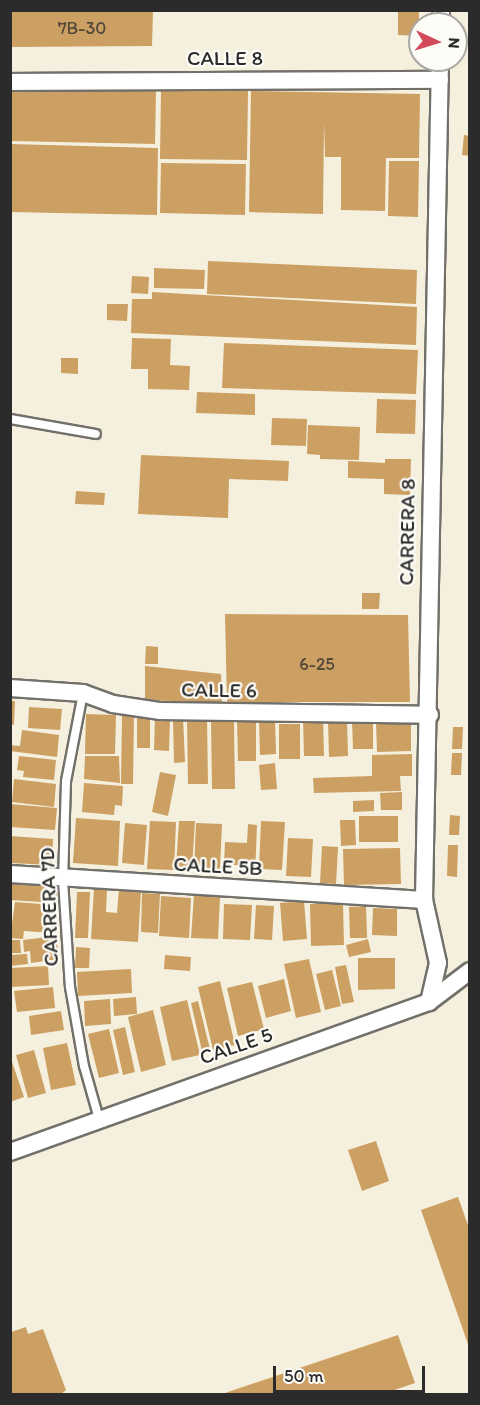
<!DOCTYPE html>
<style>
body{margin:0}
#map{position:relative;width:480px;height:1405px;overflow:hidden;background:#f5f0de;font-family:Itim,sans-serif}
div>[style]{position:absolute}
[style*='--x']{left:calc(var(--x)*1px);top:calc(var(--y)*1px);width:calc(var(--w)*1px);rotate:calc(var(--a)*1deg)}
.building>*{inset:0;background:#cc9f63}
.roads{filter:drop-shadow(2px 0 #72706a) drop-shadow(-2px 0 #72706a) drop-shadow(0 2px #72706a) drop-shadow(0 -2px #72706a)}
.lane>*{height:8px;margin:-4px;padding:0 4px;transform-origin:4px;border-radius:4px;background:#fff}
.street>*{height:16px;margin:-8px;padding:0 8px;transform-origin:8px;border-radius:8px;background:#fff}
span{translate:-50% -50%;white-space:nowrap;text-align:center;line-height:1.15;-webkit-text-stroke:4.5px #fdfcf7;paint-order:stroke}
.number-label{font-size:18px;color:#534839}
.number-label span{-webkit-text-stroke-width:0}
.street-label{font-size:21px;color:#2b2b2b}
.frame{position:absolute;inset:0;border:12px solid #2b2b2b;pointer-events:none}
.north{position:absolute;left:408px;top:12px;width:60px;height:60px;box-sizing:border-box;background:#fdfcf7;border:2px solid #a9a8a5;border-radius:50%;rotate:94deg;font-size:16px;font-weight:700;line-height:24px;text-align:center;color:#2b2b2b}
.north::after{content:'';display:block;margin:auto;width:21px;height:27px;background:#d1495b;clip-path:polygon(50% 0,100% 100%,50% 72%,0 100%)}
.scale{position:absolute;left:273px;top:1366px;width:152px;height:27px;box-sizing:border-box;border:3px solid #2b2b2b;border-top:0;padding-left:8px;font-size:18px;line-height:21px;white-space:nowrap;color:#2b2b2b;-webkit-text-stroke:4px #fdfcf7;paint-order:stroke}
</style>
<div id="map">
<div class="building">
<div style="clip-path:polygon(10px 10px,153px 10px,152px 46px,10px 47px)"></div>
<div style="clip-path:polygon(398px 10px,419px 10px,419px 36px,398px 35px)"></div>
<div style="clip-path:polygon(10px 87px,156px 91px,155px 144px,10px 141px)"></div>
<div style="clip-path:polygon(161px 89px,248px 91px,247px 160px,160px 159px)"></div>
<div style="clip-path:polygon(251px 91px,420px 94px,419px 158px,386px 158px,385px 211px,341px 210px,341px 157px,325px 157px,324px 122px,323px 214px,249px 212px)"></div>
<div style="clip-path:polygon(464px 135px,470px 136px,470px 156px,462px 155px)"></div>
<div style="clip-path:polygon(10px 144px,158px 148px,157px 215px,10px 212px)"></div>
<div style="clip-path:polygon(389px 161px,419px 161px,418px 217px,388px 216px)"></div>
<div style="clip-path:polygon(161px 163px,246px 164px,245px 215px,160px 213px)"></div>
<div style="clip-path:polygon(208px 261px,417px 270px,416px 304px,207px 294px)"></div>
<div style="clip-path:polygon(154px 268px,205px 270px,204px 289px,154px 288px)"></div>
<div style="clip-path:polygon(132px 276px,149px 277px,148px 294px,131px 293px)"></div>
<div style="clip-path:polygon(152px 292px,417px 307px,416px 345px,131px 333px,132px 299px,152px 299px)"></div>
<div style="clip-path:polygon(107px 304px,128px 304px,127px 321px,107px 320px)"></div>
<div style="clip-path:polygon(132px 338px,171px 339px,170px 365px,190px 366px,189px 390px,148px 389px,148px 369px,131px 369px)"></div>
<div style="clip-path:polygon(224px 343px,418px 350px,416px 394px,222px 388px)"></div>
<div style="clip-path:polygon(61px 358px,78px 358px,78px 374px,61px 373px)"></div>
<div style="clip-path:polygon(197px 392px,255px 394px,255px 415px,196px 413px)"></div>
<div style="clip-path:polygon(377px 399px,416px 400px,415px 434px,376px 433px)"></div>
<div style="clip-path:polygon(272px 418px,307px 419px,306px 446px,271px 445px)"></div>
<div style="clip-path:polygon(308px 425px,360px 427px,359px 460px,320px 459px,320px 455px,307px 454px)"></div>
<div style="clip-path:polygon(141px 455px,289px 461px,288px 481px,229px 479px,228px 518px,138px 514px)"></div>
<div style="clip-path:polygon(385px 459px,411px 459px,410px 495px,384px 494px,384px 479px,348px 478px,348px 461px,385px 463px)"></div>
<div style="clip-path:polygon(76px 491px,105px 493px,104px 505px,75px 504px)"></div>
<div style="clip-path:polygon(362px 593px,380px 593px,379px 609px,362px 609px)"></div>
<div style="clip-path:polygon(225px 614px,408px 615px,410px 702px,227px 702px)"></div>
<div style="clip-path:polygon(146px 646px,158px 647px,158px 664px,145px 664px)"></div>
<div style="clip-path:polygon(145px 666px,221px 674px,222px 703px,145px 700px)"></div>
<div style="clip-path:polygon(10px 701px,15px 701px,14px 725px,10px 724px)"></div>
<div style="clip-path:polygon(29px 707px,62px 709px,60px 730px,28px 728px)"></div>
<div style="clip-path:polygon(86px 714px,116px 715px,115px 754px,85px 754px)"></div>
<div style="clip-path:polygon(122px 716px,134px 716px,133px 784px,121px 784px)"></div>
<div style="clip-path:polygon(137px 716px,150px 716px,150px 748px,137px 748px)"></div>
<div style="clip-path:polygon(155px 717px,170px 718px,169px 751px,154px 750px)"></div>
<div style="clip-path:polygon(173px 717px,183px 717px,185px 762px,174px 763px)"></div>
<div style="clip-path:polygon(207px 718px,208px 784px,188px 784px,187px 719px)"></div>
<div style="clip-path:polygon(303px 718px,323px 718px,324px 756px,304px 756px)"></div>
<div style="clip-path:polygon(275px 719px,276px 754px,260px 755px,259px 720px)"></div>
<div style="clip-path:polygon(211px 720px,234px 720px,235px 789px,212px 789px)"></div>
<div style="clip-path:polygon(347px 720px,348px 756px,329px 757px,328px 721px)"></div>
<div style="clip-path:polygon(373px 720px,373px 749px,353px 749px,352px 721px)"></div>
<div style="clip-path:polygon(237px 721px,256px 721px,256px 761px,238px 761px)"></div>
<div style="clip-path:polygon(411px 721px,411px 751px,377px 752px,376px 722px)"></div>
<div style="clip-path:polygon(279px 724px,300px 724px,300px 759px,279px 759px)"></div>
<div style="clip-path:polygon(453px 727px,463px 727px,462px 749px,452px 749px)"></div>
<div style="clip-path:polygon(22px 730px,59px 735px,57px 757px,10px 751px,10px 745px,20px 746px)"></div>
<div style="clip-path:polygon(452px 753px,462px 753px,461px 775px,451px 775px)"></div>
<div style="clip-path:polygon(412px 754px,412px 776px,400px 776px,401px 791px,314px 793px,313px 778px,372px 776px,372px 755px)"></div>
<div style="clip-path:polygon(19px 756px,56px 760px,54px 780px,23px 777px,24px 771px,17px 770px)"></div>
<div style="clip-path:polygon(85px 756px,119px 756px,120px 783px,84px 779px)"></div>
<div style="clip-path:polygon(275px 763px,277px 789px,261px 790px,259px 765px)"></div>
<div style="clip-path:polygon(160px 772px,176px 775px,168px 816px,152px 812px)"></div>
<div style="clip-path:polygon(14px 779px,56px 784px,54px 807px,12px 802px)"></div>
<div style="clip-path:polygon(84px 783px,123px 786px,122px 806px,115px 805px,114px 815px,82px 812px)"></div>
<div style="clip-path:polygon(402px 792px,402px 810px,381px 810px,380px 793px)"></div>
<div style="clip-path:polygon(374px 800px,374px 811px,353px 812px,353px 801px)"></div>
<div style="clip-path:polygon(10px 804px,57px 808px,55px 830px,10px 827px)"></div>
<div style="clip-path:polygon(450px 815px,460px 816px,459px 835px,449px 835px)"></div>
<div style="clip-path:polygon(359px 816px,398px 816px,398px 842px,359px 842px)"></div>
<div style="clip-path:polygon(76px 818px,120px 821px,118px 866px,73px 863px)"></div>
<div style="clip-path:polygon(340px 820px,355px 820px,356px 845px,341px 846px)"></div>
<div style="clip-path:polygon(150px 821px,176px 822px,174px 870px,147px 869px)"></div>
<div style="clip-path:polygon(179px 821px,195px 821px,192px 868px,176px 867px)"></div>
<div style="clip-path:polygon(261px 821px,285px 822px,282px 870px,259px 869px)"></div>
<div style="clip-path:polygon(125px 823px,147px 825px,144px 865px,122px 863px)"></div>
<div style="clip-path:polygon(196px 823px,222px 824px,220px 870px,194px 869px)"></div>
<div style="clip-path:polygon(248px 824px,257px 825px,255px 875px,245px 874px,246px 866px,224px 864px,225px 842px,247px 843px)"></div>
<div style="clip-path:polygon(10px 836px,53px 839px,52px 865px,10px 863px)"></div>
<div style="clip-path:polygon(288px 838px,313px 839px,311px 877px,286px 876px)"></div>
<div style="clip-path:polygon(448px 845px,458px 845px,457px 877px,447px 876px)"></div>
<div style="clip-path:polygon(322px 846px,338px 847px,336px 884px,320px 883px)"></div>
<div style="clip-path:polygon(400px 848px,401px 884px,344px 885px,343px 849px)"></div>
<div style="clip-path:polygon(10px 881px,58px 884px,56px 903px,10px 900px)"></div>
<div style="clip-path:polygon(94px 888px,107px 889px,106px 912px,117px 913px,119px 888px,141px 890px,138px 942px,91px 939px)"></div>
<div style="clip-path:polygon(77px 892px,90px 892px,88px 938px,75px 938px)"></div>
<div style="clip-path:polygon(142px 893px,160px 894px,158px 933px,141px 932px)"></div>
<div style="clip-path:polygon(194px 895px,220px 897px,218px 939px,191px 938px)"></div>
<div style="clip-path:polygon(161px 896px,191px 898px,189px 938px,159px 936px)"></div>
<div style="clip-path:polygon(304px 901px,307px 939px,283px 941px,280px 903px)"></div>
<div style="clip-path:polygon(15px 902px,54px 905px,54px 933px,24px 931px,23px 939px,10px 938px)"></div>
<div style="clip-path:polygon(343px 903px,344px 945px,311px 946px,310px 904px)"></div>
<div style="clip-path:polygon(224px 904px,252px 905px,250px 940px,223px 939px)"></div>
<div style="clip-path:polygon(256px 905px,274px 906px,272px 940px,254px 939px)"></div>
<div style="clip-path:polygon(366px 906px,367px 938px,350px 938px,349px 907px)"></div>
<div style="clip-path:polygon(373px 908px,397px 909px,397px 936px,372px 935px)"></div>
<div style="clip-path:polygon(56px 936px,59px 959px,31px 963px,30px 951px,24px 952px,23px 940px)"></div>
<div style="clip-path:polygon(368px 939px,371px 952px,349px 957px,346px 945px)"></div>
<div style="clip-path:polygon(10px 940px,20px 940px,21px 953px,10px 953px)"></div>
<div style="clip-path:polygon(76px 947px,90px 948px,89px 968px,75px 968px)"></div>
<div style="clip-path:polygon(27px 954px,28px 964px,10px 966px,10px 955px)"></div>
<div style="clip-path:polygon(165px 955px,191px 957px,190px 971px,164px 969px)"></div>
<div style="clip-path:polygon(358px 958px,395px 958px,395px 989px,358px 990px)"></div>
<div style="clip-path:polygon(309px 959px,321px 1012px,296px 1018px,284px 964px)"></div>
<div style="clip-path:polygon(346px 965px,354px 1002px,342px 1004px,335px 967px)"></div>
<div style="clip-path:polygon(48px 966px,49px 985px,11px 987px,10px 968px)"></div>
<div style="clip-path:polygon(131px 969px,132px 993px,78px 996px,77px 972px)"></div>
<div style="clip-path:polygon(332px 970px,341px 1006px,325px 1010px,316px 974px)"></div>
<div style="clip-path:polygon(284px 979px,291px 1011px,266px 1018px,258px 986px)"></div>
<div style="clip-path:polygon(220px 981px,235px 1045px,213px 1050px,198px 987px)"></div>
<div style="clip-path:polygon(252px 982px,264px 1029px,238px 1036px,227px 988px)"></div>
<div style="clip-path:polygon(53px 987px,55px 1008px,17px 1012px,14px 991px)"></div>
<div style="clip-path:polygon(136px 997px,137px 1014px,114px 1016px,113px 999px)"></div>
<div style="clip-path:polygon(110px 999px,111px 1024px,85px 1026px,84px 1001px)"></div>
<div style="clip-path:polygon(187px 1000px,200px 1055px,172px 1061px,160px 1007px)"></div>
<div style="clip-path:polygon(198px 1001px,210px 1049px,202px 1051px,191px 1003px)"></div>
<div style="clip-path:polygon(153px 1010px,166px 1065px,141px 1072px,128px 1017px)"></div>
<div style="clip-path:polygon(61px 1011px,64px 1030px,31px 1035px,29px 1016px)"></div>
<div style="clip-path:polygon(125px 1027px,135px 1072px,123px 1075px,113px 1030px)"></div>
<div style="clip-path:polygon(109px 1029px,119px 1073px,99px 1078px,88px 1034px)"></div>
<div style="clip-path:polygon(67px 1043px,76px 1085px,51px 1090px,43px 1048px)"></div>
<div style="clip-path:polygon(34px 1050px,46px 1093px,28px 1098px,16px 1055px)"></div>
<div style="clip-path:polygon(10px 1056px,24px 1097px,10px 1102px)"></div>
<div style="clip-path:polygon(376px 1141px,389px 1181px,362px 1191px,348px 1150px)"></div>
<div style="clip-path:polygon(458px 1197px,470px 1231px,469px 1347px,421px 1210px)"></div>
<div style="clip-path:polygon(26px 1327px,28px 1334px,43px 1329px,66px 1390px,61px 1394px,10px 1394px,11px 1332px)"></div>
<div style="clip-path:polygon(398px 1335px,415px 1383px,383px 1394px,222px 1394px)"></div>
</div>
<div class="roads">
<div class="lane">
<div style="--x:10;--y:419;--w:87;--a:9.9"></div>
<div style="--x:83;--y:693;--w:90;--a:100.9"></div>
<div style="--x:66;--y:781;--w:99;--a:91.7"></div>
<div style="--x:63;--y:880;--w:107;--a:86.3"></div>
<div style="--x:70;--y:987;--w:80;--a:80"></div>
<div style="--x:84;--y:1066;--w:55;--a:74.2"></div>
</div>
<div class="street">
<div style="--x:441;--y:24;--w:14;--a:-90"></div>
<div style="--x:10;--y:82;--w:430;--a:-0.3"></div>
<div style="--x:10;--y:688;--w:73;--a:3.9"></div>
<div style="--x:83;--y:693;--w:32;--a:20"></div>
<div style="--x:113;--y:704;--w:48;--a:8.5"></div>
<div style="--x:160;--y:711;--w:270;--a:0.8"></div>
<div style="--x:10;--y:874;--w:415;--a:3.6"></div>
<div style="--x:429;--y:1002;--w:40;--a:-77"></div>
<div style="--x:438;--y:963;--w:65;--a:-102.5"></div>
<div style="--x:424;--y:900;--w:840;--a:-88.91"></div>
<div style="--x:10;--y:1152;--w:445;--a:-19.7"></div>
<div style="--x:429;--y:1002;--w:51;--a:-37.1"></div>
</div>
</div>
<div class="number-label">
<span style="left:82px;top:28px">7B-30</span>
<span style="left:317px;top:664px">6-25</span>
</div>
<div class="street-label">
<span style="left:225px;top:58px">CALLE 8</span>
<span style="left:407px;top:532px;rotate:-89deg">CARRERA 8</span>
<span style="left:219px;top:690px;rotate:1deg">CALLE 6</span>
<span style="left:218px;top:866px;rotate:3deg">CALLE 5B</span>
<span style="left:49px;top:907px;rotate:-92deg">CARRERA 7D</span>
<span style="left:236px;top:1046px;rotate:-19deg">CALLE 5</span>
</div>
<div class="frame"></div>
<div class="north">N</div>
<div class="scale">50 m</div>
</div>
